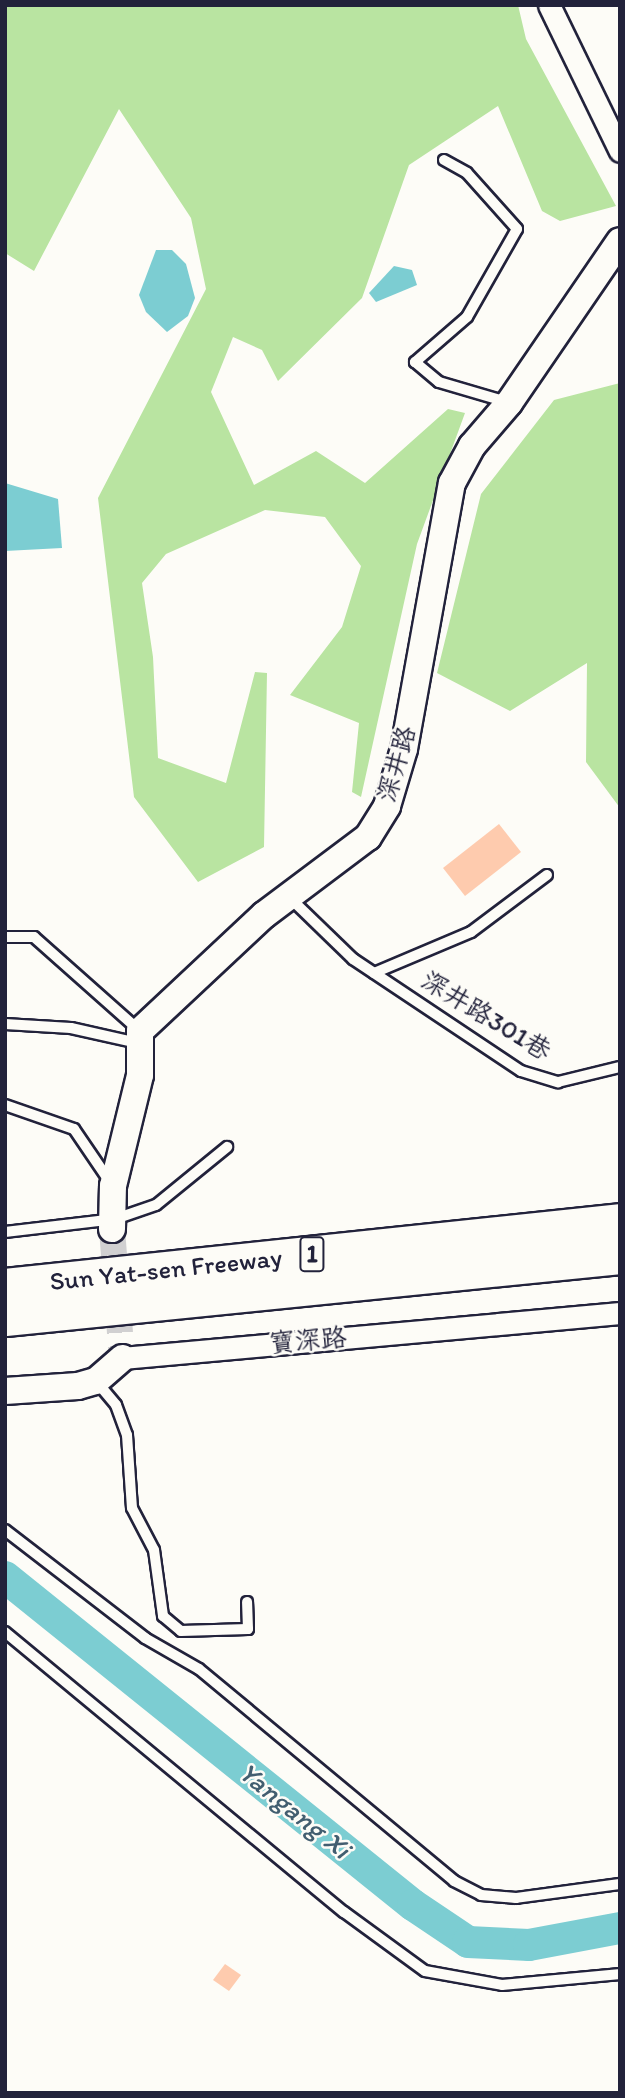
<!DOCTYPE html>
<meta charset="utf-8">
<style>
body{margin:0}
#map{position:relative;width:625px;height:2098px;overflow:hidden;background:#fdfcf7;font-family:Itim,"LXGW WenKai TC",sans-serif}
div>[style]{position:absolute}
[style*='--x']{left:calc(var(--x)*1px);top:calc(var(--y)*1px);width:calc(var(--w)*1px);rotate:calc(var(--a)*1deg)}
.green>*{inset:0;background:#b9e4a1}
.water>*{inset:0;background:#7ccdd2}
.river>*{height:32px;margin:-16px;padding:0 16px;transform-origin:16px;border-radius:16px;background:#7ccdd2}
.building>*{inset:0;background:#fecbae}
.tertiary-tunnel>*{height:26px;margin-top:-13px;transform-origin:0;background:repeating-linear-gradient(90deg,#d1d0d1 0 26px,transparent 0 39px)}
.roads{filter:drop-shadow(2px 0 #22223b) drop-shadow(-2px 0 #22223b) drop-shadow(0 2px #22223b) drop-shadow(0 -2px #22223b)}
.service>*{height:10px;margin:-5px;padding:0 5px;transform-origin:5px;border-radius:5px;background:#fdfcf7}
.minor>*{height:21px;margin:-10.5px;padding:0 10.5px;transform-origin:10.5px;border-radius:10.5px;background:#fdfcf7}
.tertiary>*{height:26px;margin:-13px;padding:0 13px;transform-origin:13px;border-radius:13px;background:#fdfcf7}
.motorway>*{height:37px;margin:-18.5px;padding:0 18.5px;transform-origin:18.5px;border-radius:18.5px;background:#fdfcf7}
span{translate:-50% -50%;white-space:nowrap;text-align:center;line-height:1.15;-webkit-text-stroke:5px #fdfcf7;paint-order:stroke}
.shield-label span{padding:2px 5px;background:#fdfcf7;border:2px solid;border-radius:5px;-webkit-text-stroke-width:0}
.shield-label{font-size:24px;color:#22223b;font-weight:700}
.street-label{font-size:26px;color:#22223b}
.water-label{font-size:28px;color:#425e70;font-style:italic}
.frame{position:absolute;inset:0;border:7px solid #22223b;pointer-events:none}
</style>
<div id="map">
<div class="green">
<div style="clip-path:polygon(5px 5px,518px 5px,526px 39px,616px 206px,560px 221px,542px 211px,498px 106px,409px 165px,362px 298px,278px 381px,262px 350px,233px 337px,211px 392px,254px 485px,316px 451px,365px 483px,448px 409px,465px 413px,417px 544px,361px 797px,352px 792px,359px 723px,290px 695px,342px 627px,361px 566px,325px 517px,265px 510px,166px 554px,142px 583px,153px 657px,158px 758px,226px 783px,255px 672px,267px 673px,264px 847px,198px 882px,134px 797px,98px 498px,206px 289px,191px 218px,119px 109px,34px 271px,5px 253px)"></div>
<div style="clip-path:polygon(620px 383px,620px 808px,586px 762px,587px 663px,510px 711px,437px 673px,481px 494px,554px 400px)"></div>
</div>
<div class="water">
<div style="clip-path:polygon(156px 250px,172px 250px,186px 264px,195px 298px,188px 316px,167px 332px,146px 312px,139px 295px)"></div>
<div style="clip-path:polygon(394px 266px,412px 270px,417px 285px,376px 302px,369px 293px)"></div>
<div style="clip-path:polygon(5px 483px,58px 499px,62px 548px,5px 551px)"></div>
</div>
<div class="river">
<div style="--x:5;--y:1577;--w:523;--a:38.8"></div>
<div style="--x:413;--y:1905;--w:66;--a:33.9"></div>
<div style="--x:468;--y:1942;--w:61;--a:2.8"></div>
<div style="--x:529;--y:1945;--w:93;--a:-10.6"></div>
</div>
<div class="building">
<div style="clip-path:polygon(499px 824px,521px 852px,465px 896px,443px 868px)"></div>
<div style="clip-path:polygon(225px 1964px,241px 1975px,229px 1991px,213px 1980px)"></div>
</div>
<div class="tertiary-tunnel">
<div style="--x:112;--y:1229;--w:129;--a:85.6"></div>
</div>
<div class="roads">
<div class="service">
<div style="--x:444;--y:160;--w:26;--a:29"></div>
<div style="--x:467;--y:173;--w:75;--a:48.2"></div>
<div style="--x:517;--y:229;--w:101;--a:119.6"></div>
<div style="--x:467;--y:317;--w:69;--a:139.1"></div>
<div style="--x:415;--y:362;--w:31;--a:40"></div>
<div style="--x:439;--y:382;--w:71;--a:16.4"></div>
<div style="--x:289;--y:897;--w:89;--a:44.1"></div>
<div style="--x:353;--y:959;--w:202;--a:33.7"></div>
<div style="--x:521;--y:1071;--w:39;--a:17"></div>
<div style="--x:558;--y:1082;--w:64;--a:-13.6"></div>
<div style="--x:5;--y:937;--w:29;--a:0"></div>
<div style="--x:34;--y:937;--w:142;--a:41.6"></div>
<div style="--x:374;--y:973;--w:105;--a:-22.9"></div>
<div style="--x:471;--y:932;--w:95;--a:-36.9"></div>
<div style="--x:5;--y:1024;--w:66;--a:3.5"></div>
<div style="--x:71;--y:1028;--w:69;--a:12.6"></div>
<div style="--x:5;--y:1105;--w:73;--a:19.2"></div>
<div style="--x:74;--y:1129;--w:64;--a:55.8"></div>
<div style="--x:5;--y:1232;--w:111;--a:-6.7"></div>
<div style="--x:115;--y:1219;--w:43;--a:-18.9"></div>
<div style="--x:156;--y:1205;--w:92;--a:-39.2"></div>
<div style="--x:96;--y:1381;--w:31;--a:50"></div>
<div style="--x:116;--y:1405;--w:32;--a:70"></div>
<div style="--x:127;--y:1435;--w:73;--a:86.1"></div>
<div style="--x:132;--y:1508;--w:47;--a:62.4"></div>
<div style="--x:154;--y:1550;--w:67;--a:82.2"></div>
<div style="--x:163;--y:1616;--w:23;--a:40"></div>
<div style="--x:181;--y:1631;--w:67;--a:-1.7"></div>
<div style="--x:248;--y:1629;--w:27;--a:-92"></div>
<div style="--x:5;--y:1530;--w:177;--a:37.6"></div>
<div style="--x:145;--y:1638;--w:62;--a:29.9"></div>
<div style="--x:199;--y:1669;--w:332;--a:39.7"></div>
<div style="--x:454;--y:1881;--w:30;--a:27"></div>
<div style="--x:481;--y:1895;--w:35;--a:5"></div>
<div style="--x:516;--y:1898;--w:105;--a:-7.7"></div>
<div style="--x:5;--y:1632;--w:440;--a:39.6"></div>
<div style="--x:344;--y:1912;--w:100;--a:36.1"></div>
<div style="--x:425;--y:1971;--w:78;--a:10.3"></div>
<div style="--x:502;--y:1985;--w:119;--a:-5.3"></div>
</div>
<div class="minor">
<div style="--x:549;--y:5;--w:162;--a:64.1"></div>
<div style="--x:122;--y:1358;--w:500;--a:-5.16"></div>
</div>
<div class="tertiary">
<div style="--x:112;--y:1229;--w:43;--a:-88.7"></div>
<div style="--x:113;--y:1186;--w:114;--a:-76.3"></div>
<div style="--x:140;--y:1075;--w:44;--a:-90"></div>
<div style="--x:140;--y:1031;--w:170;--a:-43.1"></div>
<div style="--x:264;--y:915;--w:130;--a:-36.9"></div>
<div style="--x:368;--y:837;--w:36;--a:-58"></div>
<div style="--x:387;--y:806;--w:59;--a:-73.4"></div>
<div style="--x:404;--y:749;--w:270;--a:-79.8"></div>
<div style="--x:452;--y:483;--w:42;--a:-61.6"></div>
<div style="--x:472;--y:446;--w:57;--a:-49.3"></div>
<div style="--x:509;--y:403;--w:196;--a:-55.6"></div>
<div style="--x:5;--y:1391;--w:73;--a:-3.9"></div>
<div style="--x:78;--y:1386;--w:19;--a:-16"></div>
<div style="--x:96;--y:1381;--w:35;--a:-41"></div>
</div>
<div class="motorway">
<div style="--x:5;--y:1287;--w:618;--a:-6.03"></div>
<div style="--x:5;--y:1317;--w:618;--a:-5.76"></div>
</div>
</div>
<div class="shield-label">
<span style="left:312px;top:1254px">1</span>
</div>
<div class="street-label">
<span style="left:397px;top:764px;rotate:-74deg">深井路</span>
<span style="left:486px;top:1016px;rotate:31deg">深井路301巷</span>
<span style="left:166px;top:1270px;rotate:-6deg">Sun Yat-sen Freeway</span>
<span style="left:308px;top:1341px;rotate:-5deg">寶深路</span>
</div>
<div class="water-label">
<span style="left:295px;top:1810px;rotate:39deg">Yangang Xi</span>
</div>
<div class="frame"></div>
</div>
